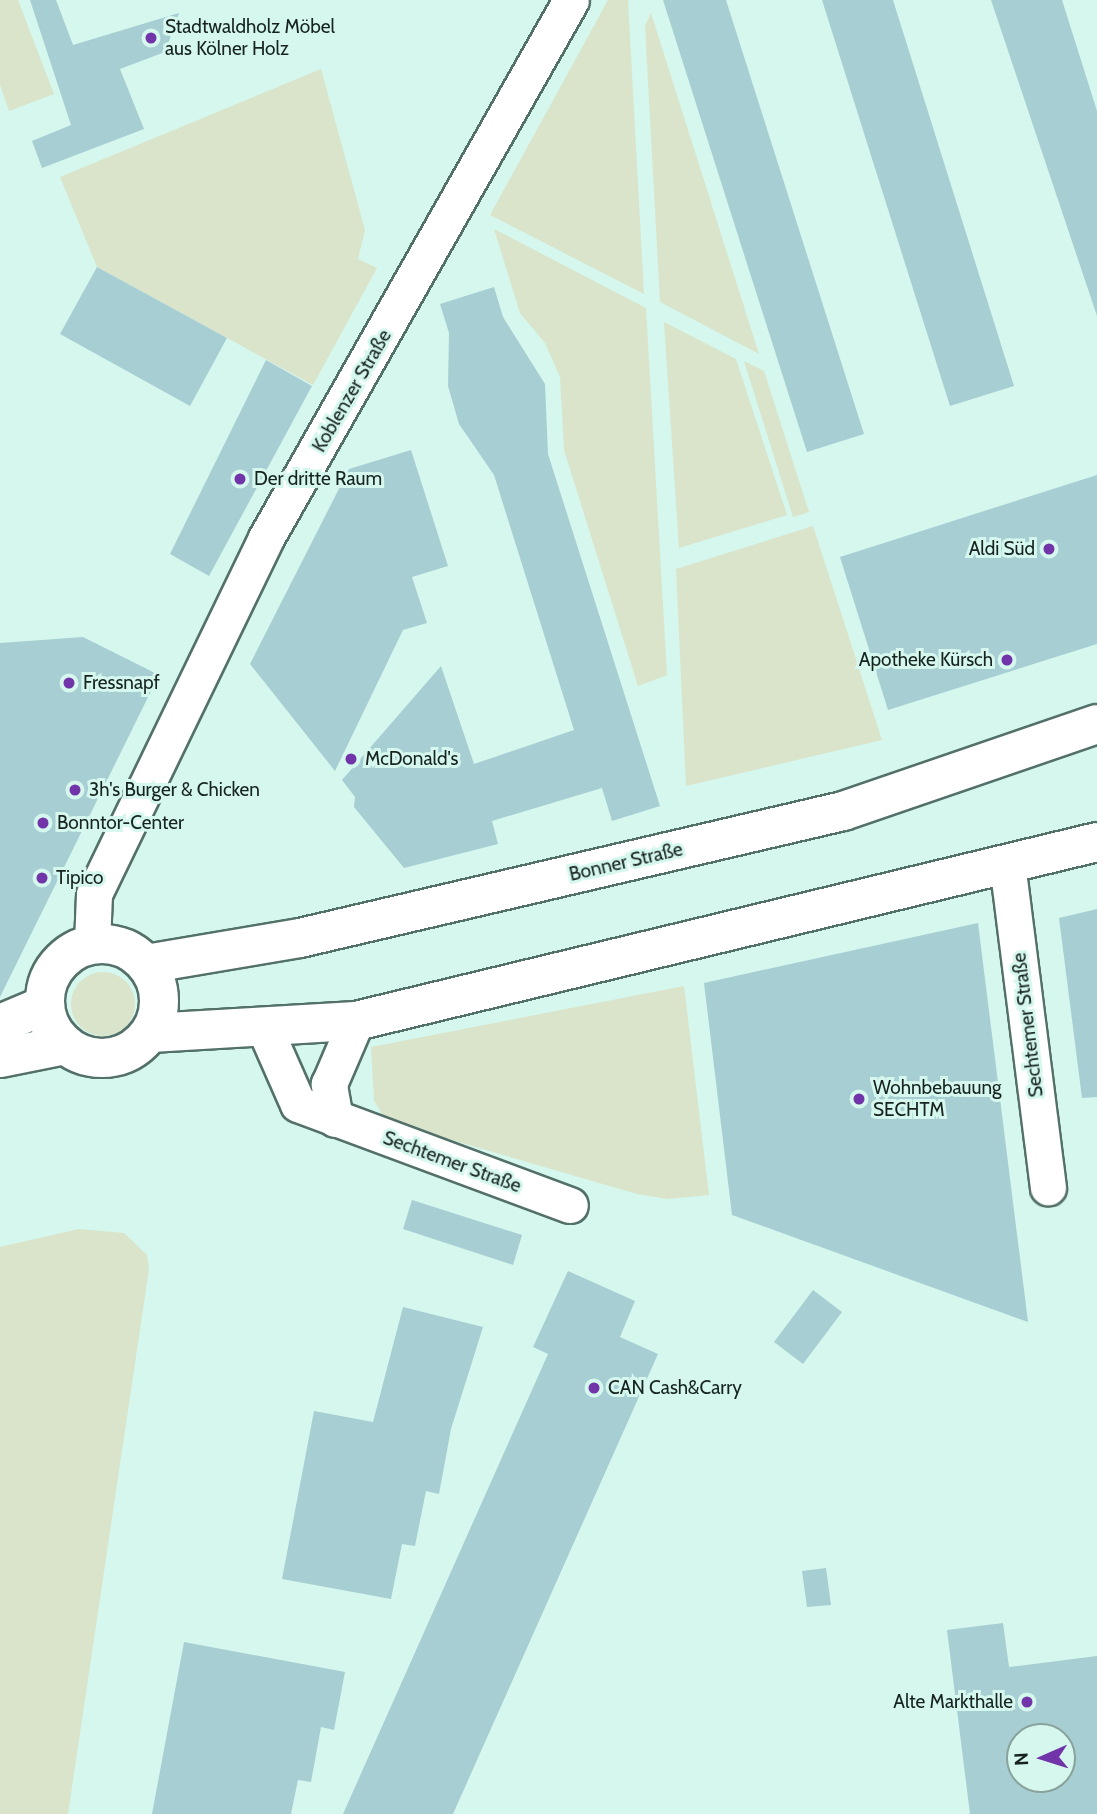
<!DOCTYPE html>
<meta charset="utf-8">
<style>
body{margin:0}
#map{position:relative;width:1097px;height:1814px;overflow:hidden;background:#d5f7ee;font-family:Cabin,sans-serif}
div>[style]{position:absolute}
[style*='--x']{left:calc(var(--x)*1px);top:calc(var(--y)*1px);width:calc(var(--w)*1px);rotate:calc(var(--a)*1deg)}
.green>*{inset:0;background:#d9e4cb}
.round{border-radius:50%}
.building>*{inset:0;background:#a7ced2}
.roads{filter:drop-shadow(2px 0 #537069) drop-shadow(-2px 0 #537069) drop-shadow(0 2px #537069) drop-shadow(0 -2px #537069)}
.street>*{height:35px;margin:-17.5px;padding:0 17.5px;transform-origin:17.5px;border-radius:17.5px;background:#fff}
.secondary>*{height:38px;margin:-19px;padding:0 19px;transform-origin:19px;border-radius:19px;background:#fff}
.secondary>.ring{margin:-19px;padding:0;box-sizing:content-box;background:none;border:38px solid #fff;border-radius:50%}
.dots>*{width:19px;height:19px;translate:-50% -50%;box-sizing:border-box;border:4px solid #d5f7ee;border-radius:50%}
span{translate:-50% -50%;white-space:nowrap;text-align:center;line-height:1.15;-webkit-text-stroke:6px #d5f7ee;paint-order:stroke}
.poi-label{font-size:19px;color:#162320}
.left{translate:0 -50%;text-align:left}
.right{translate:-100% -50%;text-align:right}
.street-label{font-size:19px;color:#162320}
.north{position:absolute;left:1006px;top:1723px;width:70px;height:70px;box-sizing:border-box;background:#d5f7ee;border:2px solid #89a29c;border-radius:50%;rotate:267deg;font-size:19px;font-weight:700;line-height:28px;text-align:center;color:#162320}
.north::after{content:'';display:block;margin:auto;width:24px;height:32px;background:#7234a9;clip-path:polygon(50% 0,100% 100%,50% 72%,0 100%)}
</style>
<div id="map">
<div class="green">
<div style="clip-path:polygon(0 0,18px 0,54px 94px,9px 111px,0 85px)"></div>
<div style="clip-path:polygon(608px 0,628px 0,644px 294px,490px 215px)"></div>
<div style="clip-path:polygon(651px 13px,759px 354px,660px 302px,645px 26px)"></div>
<div style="clip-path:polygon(321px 69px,365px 230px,358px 259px,377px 268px,313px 385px,97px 267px,60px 177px)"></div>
<div style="clip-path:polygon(494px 229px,646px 308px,667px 675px,638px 686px,564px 450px,560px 377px,545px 343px,520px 313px)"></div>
<div style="clip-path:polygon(664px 322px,736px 359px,787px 515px,679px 548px)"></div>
<div style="clip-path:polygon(744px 361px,764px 371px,809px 512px,793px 517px)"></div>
<div style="clip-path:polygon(813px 526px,882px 740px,686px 786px,676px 569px)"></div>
<div class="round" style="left:71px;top:972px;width:64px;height:64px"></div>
<div style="clip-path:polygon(684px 986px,709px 1195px,667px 1199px,637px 1194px,386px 1121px,374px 1100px,371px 1047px)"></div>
<div style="clip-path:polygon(79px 1229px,124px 1233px,147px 1255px,149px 1269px,68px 1814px,0 1814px,0 1247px)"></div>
</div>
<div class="building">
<div style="clip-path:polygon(30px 0,56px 0,73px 45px,179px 13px,165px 52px,120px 69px,144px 129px,42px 168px,32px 141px,71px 125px)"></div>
<div style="clip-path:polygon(663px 0,726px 0,864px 434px,807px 452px)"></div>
<div style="clip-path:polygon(822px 0,893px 0,1014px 386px,950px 406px)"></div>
<div style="clip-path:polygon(991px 0,1062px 0,1097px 111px,1097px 316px)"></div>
<div style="clip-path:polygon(97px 267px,227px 338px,190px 406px,60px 334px)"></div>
<div style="clip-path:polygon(494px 287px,503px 317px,545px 384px,548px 454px,660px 806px,612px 821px,602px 788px,492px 821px,498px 844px,404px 868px,354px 807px,355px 797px,342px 780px,441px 666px,474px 764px,574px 730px,494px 475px,459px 424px,448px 386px,449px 333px,440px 304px)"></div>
<div style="clip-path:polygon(266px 360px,312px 386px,209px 576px,170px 554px)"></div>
<div style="clip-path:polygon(411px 450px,448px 566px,412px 577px,427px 623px,403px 630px,335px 771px,250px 664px,349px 469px)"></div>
<div style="clip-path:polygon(1097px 475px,1097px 644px,888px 710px,840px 557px)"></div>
<div style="clip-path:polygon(83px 637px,159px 675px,0 997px,0 643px)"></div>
<div style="clip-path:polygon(1097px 909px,1097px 1097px,1082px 1098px,1059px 918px)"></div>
<div style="clip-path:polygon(978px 923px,1028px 1322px,732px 1215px,704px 983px)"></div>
<div style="clip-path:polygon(412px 1200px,522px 1235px,513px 1265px,403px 1229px)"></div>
<div style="clip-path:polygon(568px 1271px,635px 1301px,620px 1337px,658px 1354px,453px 1814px,343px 1814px,548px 1354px,533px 1347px)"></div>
<div style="clip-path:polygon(813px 1290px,842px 1312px,803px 1364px,774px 1342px)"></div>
<div style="clip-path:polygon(403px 1307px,483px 1327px,451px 1429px,439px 1494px,426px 1491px,415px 1546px,402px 1544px,391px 1599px,282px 1579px,314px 1411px,373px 1422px)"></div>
<div style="clip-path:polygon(826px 1568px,831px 1605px,807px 1607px,802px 1571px)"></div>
<div style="clip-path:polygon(evenodd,1003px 1623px,1009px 1667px,1097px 1656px,1097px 1814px,970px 1814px,947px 1630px,1003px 1623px,1020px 1737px,1062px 1737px,1062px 1779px,1020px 1779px,1020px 1737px)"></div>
<div style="clip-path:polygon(184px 1642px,345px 1672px,334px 1730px,321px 1727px,311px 1782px,298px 1780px,291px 1814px,152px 1814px)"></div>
</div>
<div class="roads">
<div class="street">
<div style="--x:1007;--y:863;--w:327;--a:82.8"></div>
<div style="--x:92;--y:944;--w:50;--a:-87.7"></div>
<div style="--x:94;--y:894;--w:395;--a:-64.2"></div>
<div style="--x:266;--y:538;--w:618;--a:-60.45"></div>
<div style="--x:264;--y:1027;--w:84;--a:66.2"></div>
<div style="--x:298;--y:1104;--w:290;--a:20.4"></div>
<div style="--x:335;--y:1119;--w:36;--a:-100"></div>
<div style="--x:329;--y:1084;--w:69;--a:-66.8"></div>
</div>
<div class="secondary">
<div class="ring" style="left:45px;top:944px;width:76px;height:76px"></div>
<div style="--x:146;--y:964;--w:156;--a:-9.6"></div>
<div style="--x:300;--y:938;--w:558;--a:-13.16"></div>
<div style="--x:843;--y:811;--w:268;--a:-18.9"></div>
<div style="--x:0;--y:1024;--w:49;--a:-22.9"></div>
<div style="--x:151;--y:1033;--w:205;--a:-3.4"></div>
<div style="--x:356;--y:1021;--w:762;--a:-13.58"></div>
<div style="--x:0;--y:1058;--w:66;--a:-11.3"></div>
</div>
</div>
<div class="dots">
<div style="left:151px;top:38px;background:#7234a9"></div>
<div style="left:240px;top:479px;background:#7234a9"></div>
<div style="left:1049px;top:549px;background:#7234a9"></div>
<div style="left:1007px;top:660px;background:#7234a9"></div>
<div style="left:69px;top:683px;background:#7234a9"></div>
<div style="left:351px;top:759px;background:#7234a9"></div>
<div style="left:75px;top:790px;background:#7234a9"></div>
<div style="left:43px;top:823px;background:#7234a9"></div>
<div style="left:42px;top:878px;background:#7234a9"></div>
<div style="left:859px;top:1099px;background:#7234a9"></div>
<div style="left:594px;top:1388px;background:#7234a9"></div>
<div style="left:1027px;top:1702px;background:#7234a9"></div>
</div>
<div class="poi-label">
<span class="left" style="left:165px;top:38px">Stadtwaldholz Möbel<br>aus Kölner Holz</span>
<span class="left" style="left:254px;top:479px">Der dritte Raum</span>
<span class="right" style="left:1035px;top:549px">Aldi Süd</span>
<span class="right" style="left:993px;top:660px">Apotheke Kürsch</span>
<span class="left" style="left:83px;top:683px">Fressnapf</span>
<span class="left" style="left:365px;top:759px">McDonald's</span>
<span class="left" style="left:89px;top:790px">3h's Burger &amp; Chicken</span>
<span class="left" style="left:57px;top:823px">Bonntor-Center</span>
<span class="left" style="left:56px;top:878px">Tipico</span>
<span class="left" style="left:873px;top:1099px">Wohnbebauung<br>SECHTM</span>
<span class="left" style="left:608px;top:1388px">CAN Cash&amp;Carry</span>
<span class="right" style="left:1013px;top:1702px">Alte Markthalle</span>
</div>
<div class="street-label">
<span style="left:352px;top:391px;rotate:-60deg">Koblenzer Straße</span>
<span style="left:626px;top:862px;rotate:-13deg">Bonner Straße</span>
<span style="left:1028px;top:1025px;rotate:-97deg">Sechtemer Straße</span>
<span style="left:452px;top:1162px;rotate:20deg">Sechtemer Straße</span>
</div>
<div class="north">N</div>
</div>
